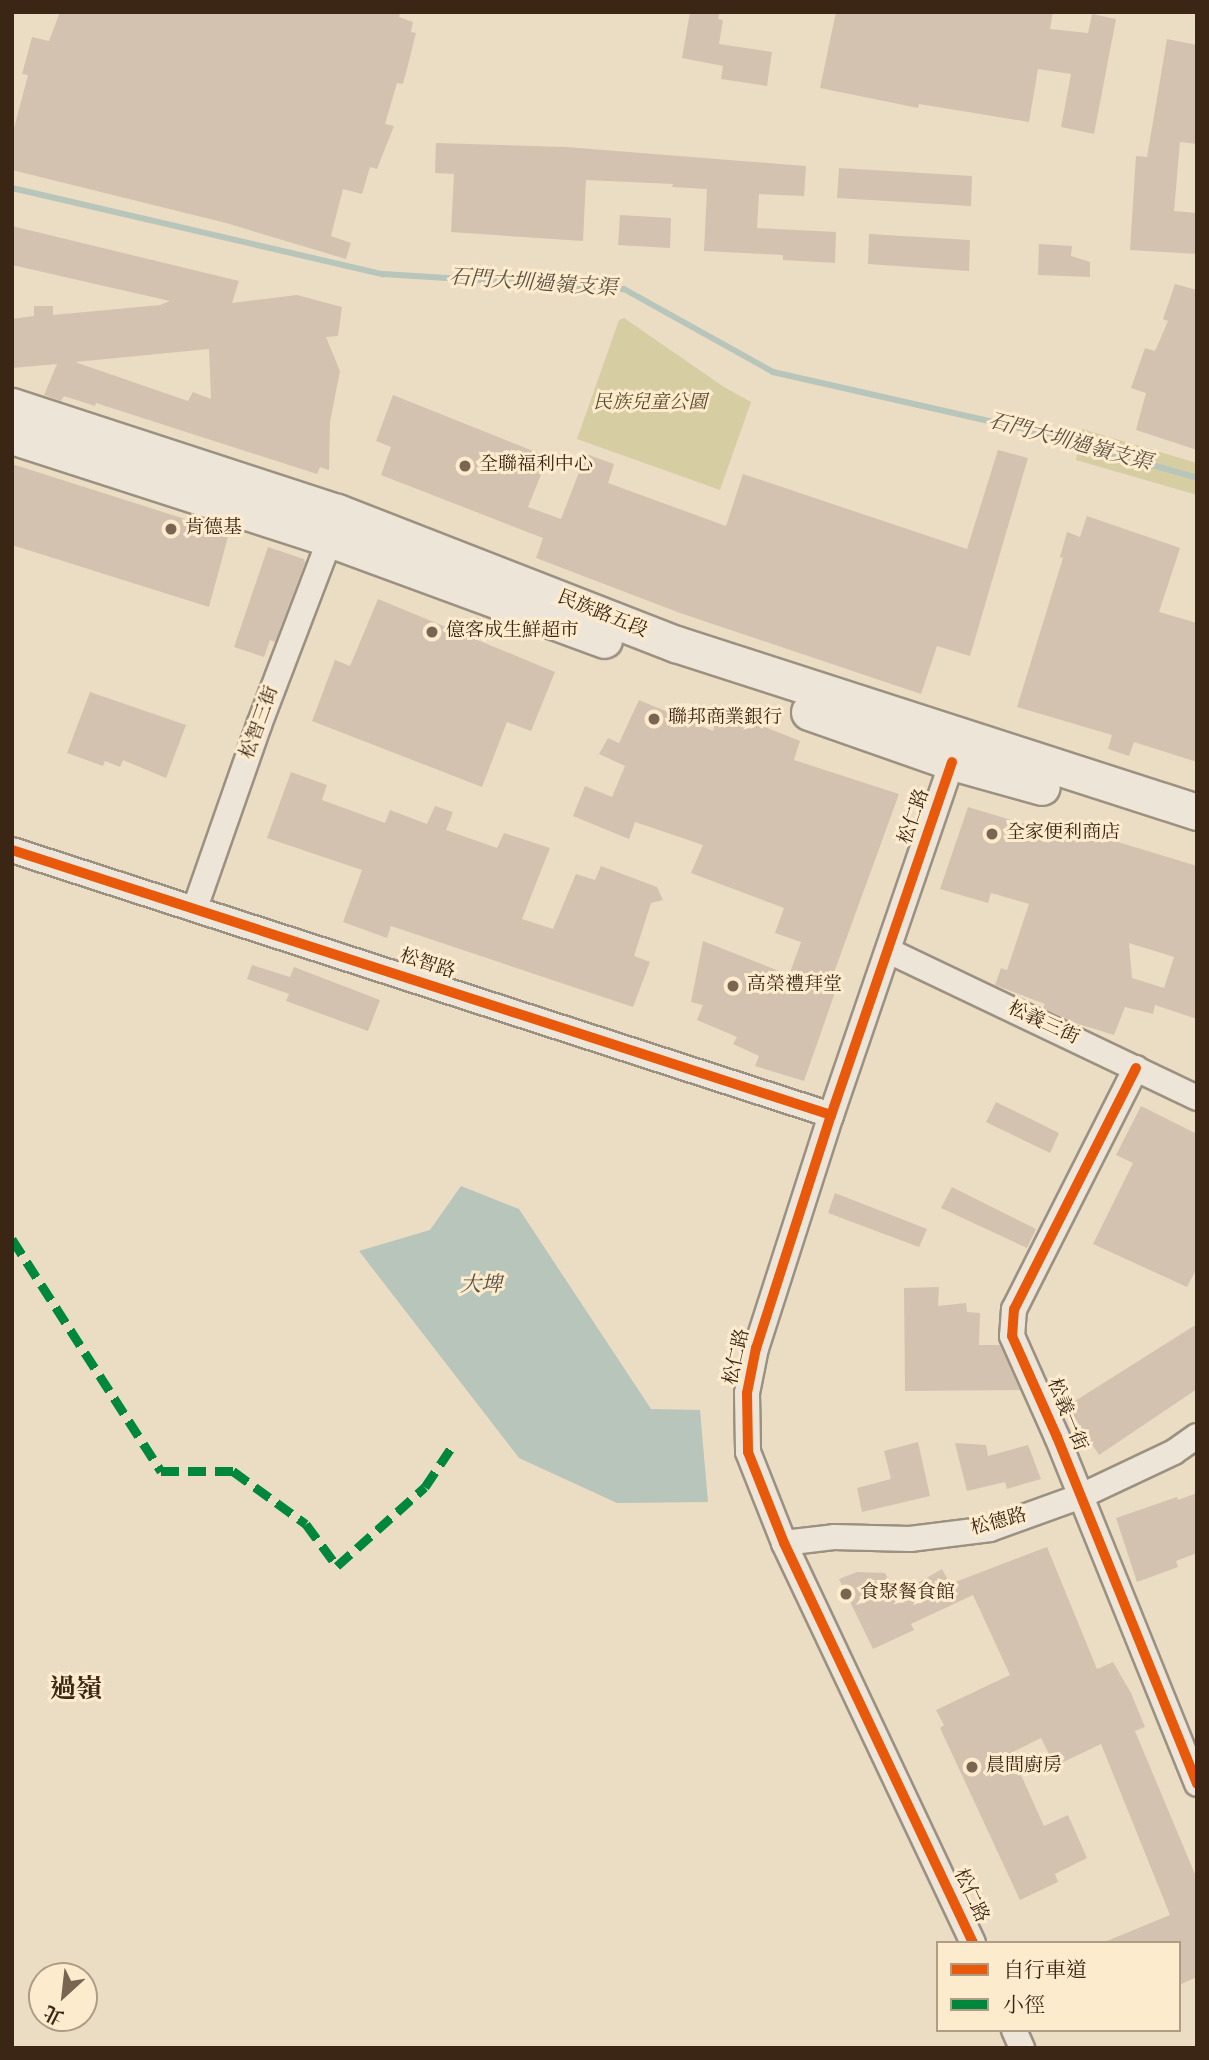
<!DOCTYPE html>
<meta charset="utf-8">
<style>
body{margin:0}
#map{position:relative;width:1209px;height:2060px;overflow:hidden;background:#ebdcc4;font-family:Vollkorn,"Noto Serif TC",serif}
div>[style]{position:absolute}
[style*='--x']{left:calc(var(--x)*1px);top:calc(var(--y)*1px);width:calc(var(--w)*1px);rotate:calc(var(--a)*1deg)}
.green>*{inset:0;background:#d7cda2}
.water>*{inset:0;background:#b8c5ba}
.stream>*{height:6px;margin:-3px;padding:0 3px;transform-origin:3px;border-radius:3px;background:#b8c5ba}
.building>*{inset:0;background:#d4c2b0}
.roads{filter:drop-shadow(2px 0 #9c9181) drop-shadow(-2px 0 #9c9181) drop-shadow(0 2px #9c9181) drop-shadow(0 -2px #9c9181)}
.minor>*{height:24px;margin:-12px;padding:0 12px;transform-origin:12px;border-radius:12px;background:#eee5d9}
.secondary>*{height:35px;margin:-17.5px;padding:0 17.5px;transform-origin:17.5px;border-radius:17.5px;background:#eee5d9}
.quiet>*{height:9px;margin-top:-4.5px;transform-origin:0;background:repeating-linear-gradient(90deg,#00873e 0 18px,transparent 0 27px)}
.cycleway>*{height:10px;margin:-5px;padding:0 5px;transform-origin:5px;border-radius:5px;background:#e8590c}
.dots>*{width:19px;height:19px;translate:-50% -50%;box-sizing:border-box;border:4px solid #fdebce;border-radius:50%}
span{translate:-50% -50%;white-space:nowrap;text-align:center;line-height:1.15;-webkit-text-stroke:6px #fdebce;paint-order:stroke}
.park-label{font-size:19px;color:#5e4c31;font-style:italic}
.poi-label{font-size:19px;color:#3b2514}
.left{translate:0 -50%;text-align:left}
.street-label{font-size:19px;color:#3b2514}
.water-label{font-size:21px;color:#5a5245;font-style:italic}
.district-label{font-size:26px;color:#3b2514;font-weight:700}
.frame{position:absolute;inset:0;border:14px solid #3b2514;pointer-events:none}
.legend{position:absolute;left:936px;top:1941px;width:245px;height:91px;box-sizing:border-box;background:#fdebce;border:2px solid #af9c84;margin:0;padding:9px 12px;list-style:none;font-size:21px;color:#3b2514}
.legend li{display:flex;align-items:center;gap:14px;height:35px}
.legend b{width:35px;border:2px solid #af9c84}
.north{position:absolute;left:28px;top:1962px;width:70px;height:70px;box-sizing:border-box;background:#fdebce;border:2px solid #af9c84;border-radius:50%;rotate:207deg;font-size:19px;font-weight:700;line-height:28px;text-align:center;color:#3b2514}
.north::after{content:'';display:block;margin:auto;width:24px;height:32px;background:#796552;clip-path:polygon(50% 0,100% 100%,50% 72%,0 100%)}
</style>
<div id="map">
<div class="green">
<div style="clip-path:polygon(624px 318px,724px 387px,751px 402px,720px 490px,577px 439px,619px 320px)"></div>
<div style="clip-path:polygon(1082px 429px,1197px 463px,1197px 495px,1076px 460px)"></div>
</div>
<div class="water">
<div style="clip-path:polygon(461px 1186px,519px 1209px,651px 1409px,700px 1410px,708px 1502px,617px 1503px,519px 1458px,359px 1251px,430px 1230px)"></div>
</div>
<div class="stream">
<div style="--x:12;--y:188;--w:381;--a:13.1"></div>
<div style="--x:383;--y:274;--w:241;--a:3.6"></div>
<div style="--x:624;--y:289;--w:171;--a:29.1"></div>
<div style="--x:773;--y:372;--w:262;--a:12.8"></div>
<div style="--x:1029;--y:430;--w:175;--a:15.9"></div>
</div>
<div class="building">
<div style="clip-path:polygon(60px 12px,400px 12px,399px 17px,413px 22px,411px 32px,416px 33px,409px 61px,403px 84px,397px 83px,385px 124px,394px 126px,377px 169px,370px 167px,362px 194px,343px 189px,331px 236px,351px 243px,346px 259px,226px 223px,12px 170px,12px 136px,28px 75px,22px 74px,32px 37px,49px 41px)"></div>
<div style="clip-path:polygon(690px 12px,720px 12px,718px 19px,723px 20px,719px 44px,772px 52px,767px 86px,721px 79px,723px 66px,682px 58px)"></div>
<div style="clip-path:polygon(836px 12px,1053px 12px,1050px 29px,1088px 33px,1092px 14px,1116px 19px,1094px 134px,1061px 127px,1071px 74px,1038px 69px,1029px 122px,919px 104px,918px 108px,820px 88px)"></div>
<div style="clip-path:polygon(1167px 39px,1197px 45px,1197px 144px,1180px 142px,1174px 211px,1197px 213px,1197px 254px,1130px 250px,1136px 156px,1147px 157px)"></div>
<div style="clip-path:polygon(436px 143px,566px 147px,806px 166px,804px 196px,759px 194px,757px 228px,836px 232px,835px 263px,783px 260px,783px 255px,704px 251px,707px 189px,672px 187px,673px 184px,586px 180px,583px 241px,451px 232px,454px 174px,435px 173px)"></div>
<div style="clip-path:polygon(839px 168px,972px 176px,971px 206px,837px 198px)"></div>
<div style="clip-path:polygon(620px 215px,671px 218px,670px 248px,618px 245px)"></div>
<div style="clip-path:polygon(evenodd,12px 226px,239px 281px,232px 303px,297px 295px,342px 307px,338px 336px,326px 337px,340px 371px,330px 422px,329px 470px,320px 467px,317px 474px,96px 403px,95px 406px,64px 396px,61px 401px,44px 395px,57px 364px,12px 368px,12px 319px,34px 316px,34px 306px,53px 306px,53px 315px,160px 305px,170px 301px,12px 265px,12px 226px,209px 349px,211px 399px,193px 392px,188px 401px,75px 362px,209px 349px)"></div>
<div style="clip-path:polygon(869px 234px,970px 240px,969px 271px,868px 264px)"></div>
<div style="clip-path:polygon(1039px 244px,1072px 246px,1071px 256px,1090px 262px,1090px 277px,1038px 275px)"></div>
<div style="clip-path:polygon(1175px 284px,1197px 290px,1197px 450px,1136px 430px,1146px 393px,1131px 388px,1145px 348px,1155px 351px,1168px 321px,1163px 319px)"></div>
<div style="clip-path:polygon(393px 395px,548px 457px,528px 507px,561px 519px,586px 454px,614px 464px,608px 483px,726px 526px,743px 474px,967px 549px,998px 450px,1028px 458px,970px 656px,937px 646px,921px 694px,680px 613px,536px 558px,543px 538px,381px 475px,391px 447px,376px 441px)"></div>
<div style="clip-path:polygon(12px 464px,229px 533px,209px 607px,12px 545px)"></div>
<div style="clip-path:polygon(1087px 516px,1180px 548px,1159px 612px,1197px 623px,1197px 762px,1134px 742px,1129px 756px,1108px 749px,1112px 735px,1017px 707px,1063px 558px,1060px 557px,1067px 532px,1080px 537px)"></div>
<div style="clip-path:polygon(268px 547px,304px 559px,305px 563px,275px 642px,270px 640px,264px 657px,234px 647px)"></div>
<div style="clip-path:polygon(378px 599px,555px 672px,531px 731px,507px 722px,482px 787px,312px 721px,335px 660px,350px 666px)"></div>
<div style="clip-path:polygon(90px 692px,186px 725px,166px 778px,123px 760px,120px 767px,105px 761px,103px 766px,67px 753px)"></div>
<div style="clip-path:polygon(639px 700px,713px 731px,718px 713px,750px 721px,800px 741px,794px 760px,899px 794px,832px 978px,839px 981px,804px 1081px,755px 1066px,759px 1056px,733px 1044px,737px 1037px,697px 1020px,703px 1005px,691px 1002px,703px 941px,789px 975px,801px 942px,775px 933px,784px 908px,691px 873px,703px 845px,635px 822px,629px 839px,573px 816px,585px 786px,612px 797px,625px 766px,599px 754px,608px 738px,619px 743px)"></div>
<div style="clip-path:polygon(291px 772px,327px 785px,322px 800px,385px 823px,390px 810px,427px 824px,435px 806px,453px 812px,446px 830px,497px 848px,504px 833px,550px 848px,522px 919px,553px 929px,576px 874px,595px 880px,601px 866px,657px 887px,663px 900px,651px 903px,634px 956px,650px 962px,633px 1007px,391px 926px,387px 938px,343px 922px,362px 870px,267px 838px)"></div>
<div style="clip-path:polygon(evenodd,968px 807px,1052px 832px,1055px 823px,1197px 866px,1197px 1019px,1155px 1005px,1153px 1014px,1125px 1007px,1114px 1035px,1072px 1022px,1043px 1008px,1045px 1004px,995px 985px,1001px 968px,1007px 970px,1029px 904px,991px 893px,988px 903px,940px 889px,968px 807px,1129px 943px,1174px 957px,1164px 988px,1132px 978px,1129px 943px)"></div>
<div style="clip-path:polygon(252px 965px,290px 977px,294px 967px,380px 1000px,368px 1031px,286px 1001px,289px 994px,247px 979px)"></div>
<div style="clip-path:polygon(996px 1102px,1059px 1133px,1050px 1153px,986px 1122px)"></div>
<div style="clip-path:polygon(1141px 1106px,1197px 1134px,1197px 1268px,1187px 1287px,1093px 1244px,1133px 1163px,1116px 1155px)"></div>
<div style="clip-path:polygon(952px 1187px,1036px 1229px,1027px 1248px,941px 1208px)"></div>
<div style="clip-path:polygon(835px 1193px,927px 1229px,919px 1247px,828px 1213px)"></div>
<div style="clip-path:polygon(939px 1287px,938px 1306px,966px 1303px,967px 1312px,980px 1313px,979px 1345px,1000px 1345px,1020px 1390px,905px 1391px,904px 1288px)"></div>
<div style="clip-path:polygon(1197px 1324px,1197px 1389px,1099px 1455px,1067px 1406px)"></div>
<div style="clip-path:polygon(918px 1442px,930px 1496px,862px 1512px,857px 1488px,891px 1479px,884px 1451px)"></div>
<div style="clip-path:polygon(955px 1443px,986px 1445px,988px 1456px,1028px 1445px,1041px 1479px,1007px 1489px,1005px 1482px,967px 1491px)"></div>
<div style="clip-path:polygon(1197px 1493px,1197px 1553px,1176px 1561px,1178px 1567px,1137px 1582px,1116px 1518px,1177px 1497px,1178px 1500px)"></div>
<div style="clip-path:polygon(1047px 1547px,1097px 1669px,1113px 1662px,1131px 1693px,1145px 1727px,1135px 1731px,1197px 1879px,1197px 1977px,1179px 1985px,1179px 1943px,1102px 1943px,1170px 1915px,1101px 1744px,1055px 1766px,1041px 1738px,1011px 1753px,1044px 1826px,1068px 1815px,1087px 1858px,1055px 1874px,1058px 1882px,1020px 1900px,940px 1728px,944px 1725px,936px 1710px,1010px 1675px,973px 1595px,911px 1624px,914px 1630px,873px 1649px,839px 1579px,857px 1572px,885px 1573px,897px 1595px,942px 1569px,950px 1584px)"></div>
</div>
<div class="roads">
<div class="minor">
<div style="--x:952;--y:762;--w:373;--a:108.9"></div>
<div style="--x:831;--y:1115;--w:245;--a:107.8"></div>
<div style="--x:756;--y:1348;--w:46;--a:101.3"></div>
<div style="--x:747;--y:1393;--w:59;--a:89"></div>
<div style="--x:748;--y:1452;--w:98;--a:68.4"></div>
<div style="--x:784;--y:1543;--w:442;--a:64.7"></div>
<div style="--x:12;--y:850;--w:861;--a:17.93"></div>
<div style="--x:195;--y:908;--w:194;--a:-70.7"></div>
<div style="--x:259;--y:725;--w:199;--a:-69.1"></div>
<div style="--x:889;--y:951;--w:341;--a:25.5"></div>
<div style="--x:1136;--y:1068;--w:270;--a:116.8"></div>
<div style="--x:1014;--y:1309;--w:27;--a:94"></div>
<div style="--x:1012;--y:1336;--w:111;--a:66"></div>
<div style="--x:1057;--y:1437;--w:374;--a:68"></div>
<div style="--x:784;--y:1543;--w:50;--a:-6.8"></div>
<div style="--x:834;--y:1537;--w:76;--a:1.5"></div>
<div style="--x:910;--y:1539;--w:81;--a:-7.1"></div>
<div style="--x:990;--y:1529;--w:95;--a:-19.8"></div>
<div style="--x:1079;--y:1497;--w:105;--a:-25.3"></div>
<div style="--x:1174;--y:1452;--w:28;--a:-35"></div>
<div style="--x:1014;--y:2030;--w:20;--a:66"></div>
</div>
<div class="secondary">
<div style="--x:12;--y:406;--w:342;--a:18.1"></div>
<div style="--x:337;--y:512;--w:364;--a:21.3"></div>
<div style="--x:676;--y:644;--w:547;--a:17.87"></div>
<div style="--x:12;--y:436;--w:334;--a:17.9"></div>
<div style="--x:330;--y:539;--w:292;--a:20.2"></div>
<div style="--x:809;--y:712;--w:151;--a:19.3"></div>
<div style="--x:952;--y:762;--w:93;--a:15.5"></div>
</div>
</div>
<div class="quiet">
<div style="--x:12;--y:1239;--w:276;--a:57.3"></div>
<div style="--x:161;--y:1471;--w:72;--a:0"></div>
<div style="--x:233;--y:1471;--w:90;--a:36"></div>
<div style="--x:306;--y:1524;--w:52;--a:53.6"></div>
<div style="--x:337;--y:1566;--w:118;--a:-41.9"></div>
<div style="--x:425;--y:1487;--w:50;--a:-56.3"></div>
</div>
<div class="cycleway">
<div style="--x:952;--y:762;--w:373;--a:108.9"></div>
<div style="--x:831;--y:1115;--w:245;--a:107.8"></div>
<div style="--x:756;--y:1348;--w:46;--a:101.3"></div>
<div style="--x:747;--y:1393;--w:59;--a:89"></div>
<div style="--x:748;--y:1452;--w:98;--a:68.4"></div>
<div style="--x:784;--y:1543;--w:442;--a:64.7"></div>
<div style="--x:12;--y:850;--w:861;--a:17.93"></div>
<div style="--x:1136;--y:1068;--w:270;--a:116.8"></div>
<div style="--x:1014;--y:1309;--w:27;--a:94"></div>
<div style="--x:1012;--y:1336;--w:111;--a:66"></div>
<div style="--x:1057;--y:1437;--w:374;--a:68"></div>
</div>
<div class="dots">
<div style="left:465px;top:466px;background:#796552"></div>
<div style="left:171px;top:529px;background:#796552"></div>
<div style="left:432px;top:632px;background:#796552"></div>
<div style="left:654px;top:719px;background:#796552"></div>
<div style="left:992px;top:834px;background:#796552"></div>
<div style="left:733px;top:986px;background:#796552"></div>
<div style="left:846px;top:1594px;background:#796552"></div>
<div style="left:972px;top:1767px;background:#796552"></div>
</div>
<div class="park-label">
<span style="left:650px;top:404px">民族兒童公園</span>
</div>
<div class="poi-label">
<span class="left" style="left:479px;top:466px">全聯福利中心</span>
<span class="left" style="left:185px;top:529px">肯德基</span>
<span class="left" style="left:446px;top:632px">億客成生鮮超市</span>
<span class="left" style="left:668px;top:719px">聯邦商業銀行</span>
<span class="left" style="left:1006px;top:834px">全家便利商店</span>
<span class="left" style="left:747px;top:986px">高榮禮拜堂</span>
<span class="left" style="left:860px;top:1594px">食聚餐食館</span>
<span class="left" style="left:986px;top:1767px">晨間廚房</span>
</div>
<div class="street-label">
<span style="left:602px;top:615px;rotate:22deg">民族路五段</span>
<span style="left:261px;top:723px;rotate:-70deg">松智三街</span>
<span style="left:915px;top:817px;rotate:-71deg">松仁路</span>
<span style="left:427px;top:965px;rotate:18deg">松智路</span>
<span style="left:1043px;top:1024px;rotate:25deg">松義三街</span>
<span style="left:738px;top:1357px;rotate:-77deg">松仁路</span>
<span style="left:1066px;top:1415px;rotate:68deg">松義一街</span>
<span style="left:999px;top:1523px;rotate:-15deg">松德路</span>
<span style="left:970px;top:1896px;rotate:65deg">松仁路</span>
</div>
<div class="water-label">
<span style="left:533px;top:284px;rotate:4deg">石門大圳過嶺支渠</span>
<span style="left:1070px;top:443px;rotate:15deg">石門大圳過嶺支渠</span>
<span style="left:481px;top:1286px">大埤</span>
</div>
<div class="district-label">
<span style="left:76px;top:1691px">過嶺</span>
</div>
<div class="frame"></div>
<ul class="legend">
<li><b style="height:9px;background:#e8590c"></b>自行車道</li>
<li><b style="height:9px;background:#00873e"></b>小徑</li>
</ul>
<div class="north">北</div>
</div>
